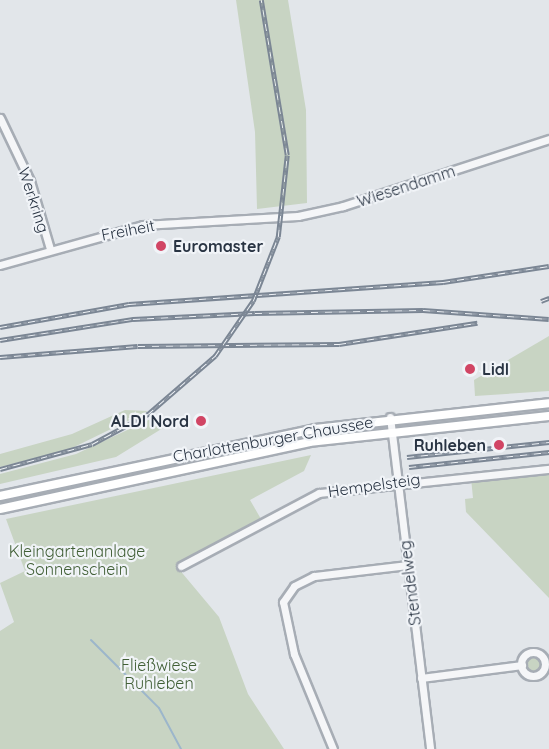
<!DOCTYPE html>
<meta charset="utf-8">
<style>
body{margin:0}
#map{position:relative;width:549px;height:749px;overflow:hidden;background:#e2e6ea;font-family:Quicksand,sans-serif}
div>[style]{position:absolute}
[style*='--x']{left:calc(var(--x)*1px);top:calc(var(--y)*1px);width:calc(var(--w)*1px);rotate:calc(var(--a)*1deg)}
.green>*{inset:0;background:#c8d4c3}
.round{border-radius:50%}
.stream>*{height:2px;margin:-1px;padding:0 1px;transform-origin:1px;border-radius:1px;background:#9cb6cb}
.roads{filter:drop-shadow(2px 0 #a7adb5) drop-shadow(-2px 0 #a7adb5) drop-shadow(0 2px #a7adb5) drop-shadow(0 -2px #a7adb5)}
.minor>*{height:7px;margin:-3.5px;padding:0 3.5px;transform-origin:3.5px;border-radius:3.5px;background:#f5f6f8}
.minor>.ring{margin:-3.5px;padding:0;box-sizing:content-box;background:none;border:7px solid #f5f6f8;border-radius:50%}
.major>*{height:8px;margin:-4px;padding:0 4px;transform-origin:4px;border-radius:4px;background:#fff}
.rail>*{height:4.5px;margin-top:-2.25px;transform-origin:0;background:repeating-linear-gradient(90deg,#f1f4f8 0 7px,#7b8694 0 14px);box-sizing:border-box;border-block:2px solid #7b8694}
.dots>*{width:16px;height:16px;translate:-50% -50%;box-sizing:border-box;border:3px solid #f1f4f8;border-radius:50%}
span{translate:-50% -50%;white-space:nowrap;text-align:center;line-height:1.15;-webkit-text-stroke:4.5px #f1f4f8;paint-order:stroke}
.street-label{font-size:16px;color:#293443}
.poi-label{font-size:16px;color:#293443;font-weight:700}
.left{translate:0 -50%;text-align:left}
.right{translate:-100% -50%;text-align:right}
.park-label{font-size:16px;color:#415f36}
</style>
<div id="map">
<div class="green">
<div style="clip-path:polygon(236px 0,288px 0,306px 110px,307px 203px,257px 209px,255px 132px)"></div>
<div style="clip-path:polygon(549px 336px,549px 391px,475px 396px,474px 380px)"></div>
<div style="clip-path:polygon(125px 410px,148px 411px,70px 449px,0 467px,0 454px,72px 434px)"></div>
<div style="clip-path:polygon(155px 417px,163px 428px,116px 457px,0 484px,0 474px,76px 454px)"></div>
<div style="clip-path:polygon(381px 424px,384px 426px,124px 474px,273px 440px)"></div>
<div style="clip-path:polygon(311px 455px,304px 471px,250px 500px,261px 519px,178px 568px,219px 617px,248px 694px,284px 749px,0 749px,0 631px,14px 622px,0 583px,25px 571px,6px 519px)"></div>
<div style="clip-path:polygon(112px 474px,113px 479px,0 505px,0 500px)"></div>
<div style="clip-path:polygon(513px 474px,549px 475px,549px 598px,466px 512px,465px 499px,473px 498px,471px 478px)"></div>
<div class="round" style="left:525px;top:656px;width:18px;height:18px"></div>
</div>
<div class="stream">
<div style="--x:91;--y:640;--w:96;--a:45"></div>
<div style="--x:159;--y:708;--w:47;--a:61.8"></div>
</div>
<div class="roads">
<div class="minor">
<div style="--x:0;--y:118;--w:70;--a:64.5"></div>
<div style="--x:30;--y:181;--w:71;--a:73.6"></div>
<div style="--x:0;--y:265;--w:148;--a:-15.6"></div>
<div style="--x:143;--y:225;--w:155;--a:-3.3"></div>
<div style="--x:298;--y:216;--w:46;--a:-12.5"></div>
<div style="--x:343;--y:206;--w:217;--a:-18"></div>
<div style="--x:390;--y:417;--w:334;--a:83.1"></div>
<div style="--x:181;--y:566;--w:156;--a:-27.9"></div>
<div style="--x:319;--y:493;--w:231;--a:-6"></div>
<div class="ring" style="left:521px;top:652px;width:17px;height:17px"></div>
<div style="--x:421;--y:678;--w:102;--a:-7.3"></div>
<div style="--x:333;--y:749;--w:103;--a:-112.3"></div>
<div style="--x:294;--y:654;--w:53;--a:-101.9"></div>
<div style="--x:283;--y:602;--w:19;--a:-55"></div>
<div style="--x:294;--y:586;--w:22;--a:-27"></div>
<div style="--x:314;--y:576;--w:95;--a:-6.7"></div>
</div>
<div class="major">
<div style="--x:0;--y:496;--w:322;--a:-12"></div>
<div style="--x:315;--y:429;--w:235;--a:-6.3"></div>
<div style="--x:0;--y:509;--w:316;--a:-12.2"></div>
<div style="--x:309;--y:442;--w:241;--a:-6.2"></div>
</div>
</div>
<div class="rail">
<div style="--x:541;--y:301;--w:9;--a:-21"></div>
<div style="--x:0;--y:327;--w:131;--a:-10.1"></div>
<div style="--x:129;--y:304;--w:315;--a:-4"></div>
<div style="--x:443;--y:282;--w:107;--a:-8.6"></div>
<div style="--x:0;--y:340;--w:135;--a:-9"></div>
<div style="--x:133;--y:319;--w:122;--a:-2.8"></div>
<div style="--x:255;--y:313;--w:168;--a:-1"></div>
<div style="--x:423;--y:310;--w:126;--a:4.1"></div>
<div style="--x:0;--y:357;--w:138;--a:-4.6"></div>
<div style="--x:138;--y:346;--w:201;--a:-0.6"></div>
<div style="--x:339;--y:344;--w:140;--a:-8.7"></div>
<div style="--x:407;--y:457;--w:143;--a:-6"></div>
<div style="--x:409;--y:467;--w:141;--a:-6.1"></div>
<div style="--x:0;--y:469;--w:95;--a:-15.2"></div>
<div style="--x:92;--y:444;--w:64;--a:-28.2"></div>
<div style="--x:148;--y:414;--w:89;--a:-40.9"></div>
<div style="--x:215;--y:356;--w:67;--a:-55.4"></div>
<div style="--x:253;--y:301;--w:69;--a:-68.7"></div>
<div style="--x:278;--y:237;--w:82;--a:-83.7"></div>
<div style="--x:287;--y:155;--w:157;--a:-99.5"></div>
</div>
<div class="dots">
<div style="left:161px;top:246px;background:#d14564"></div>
<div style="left:470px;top:369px;background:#d14564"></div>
<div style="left:201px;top:421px;background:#d14564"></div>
<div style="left:499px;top:445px;background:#d14564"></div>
</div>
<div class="street-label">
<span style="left:406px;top:186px;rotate:-18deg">Wiesendamm</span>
<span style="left:34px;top:200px;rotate:72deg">Werkring</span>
<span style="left:128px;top:230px;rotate:-11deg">Freiheit</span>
<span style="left:273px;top:439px;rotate:-10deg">Charlottenburger Chaussee</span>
<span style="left:374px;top:485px;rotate:-8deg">Hempelsteig</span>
<span style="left:410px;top:583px;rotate:-97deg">Stendelweg</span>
</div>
<div class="poi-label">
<span class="left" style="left:173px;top:246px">Euromaster</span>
<span class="left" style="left:482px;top:369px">Lidl</span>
<span class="right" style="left:189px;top:421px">ALDI Nord</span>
<span class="right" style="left:486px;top:445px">Ruhleben</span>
</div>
<div class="park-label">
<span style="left:77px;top:560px">Kleingartenanlage<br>Sonnenschein</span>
<span style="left:159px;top:674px">Fließwiese<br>Ruhleben</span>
</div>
</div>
